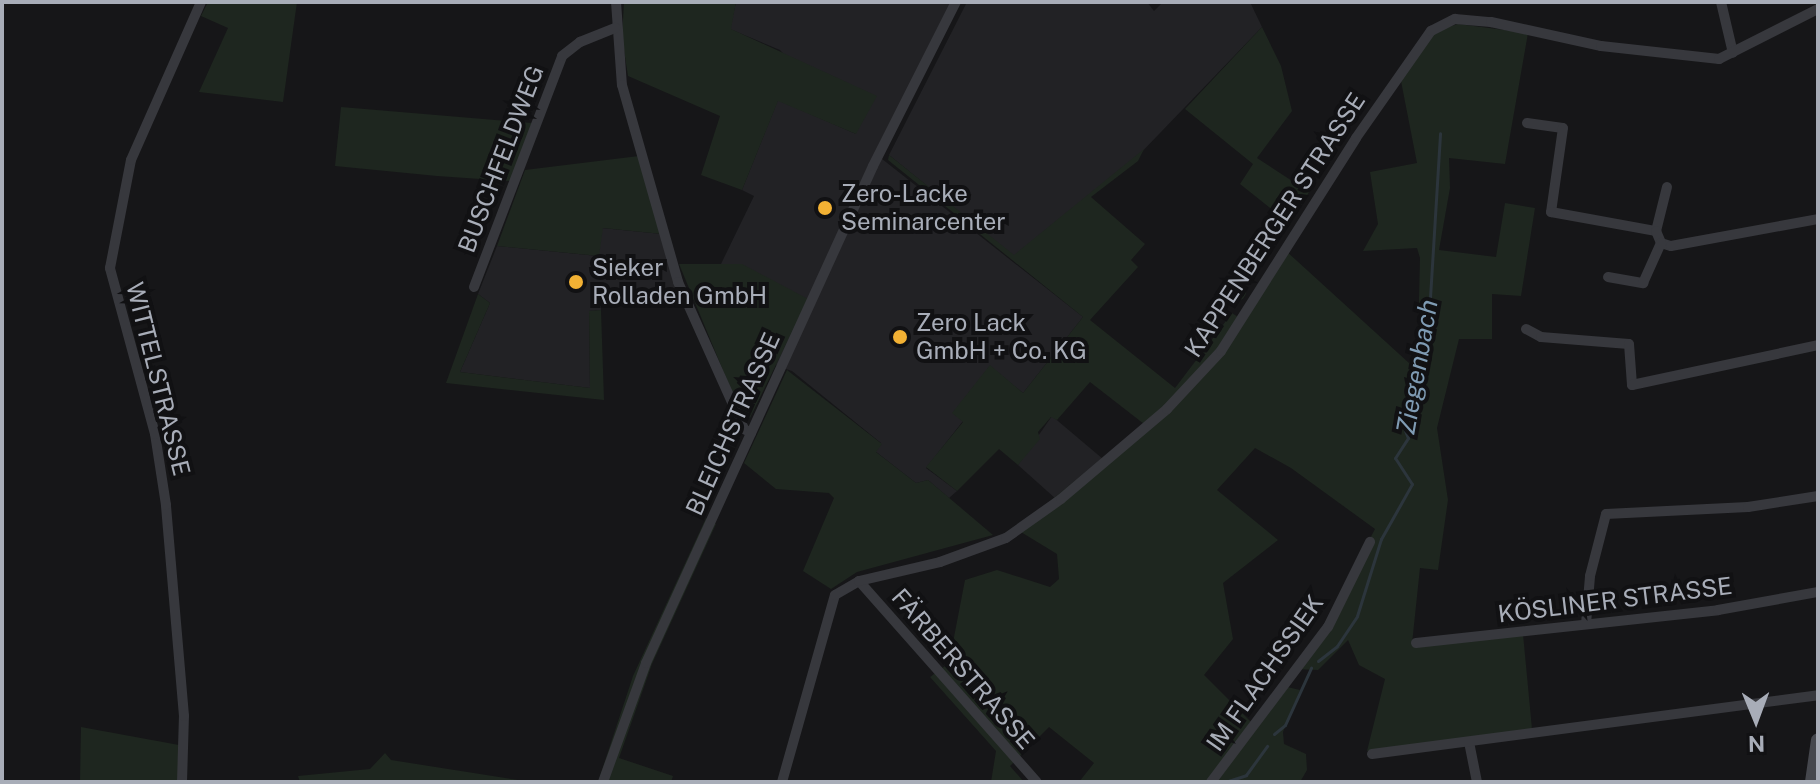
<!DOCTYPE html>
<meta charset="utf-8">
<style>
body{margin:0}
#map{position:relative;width:1820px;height:784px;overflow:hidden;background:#161618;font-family:"Public Sans",sans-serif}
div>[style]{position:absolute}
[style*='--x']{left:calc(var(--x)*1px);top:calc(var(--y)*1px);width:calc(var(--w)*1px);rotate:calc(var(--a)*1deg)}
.built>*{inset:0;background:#222225}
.green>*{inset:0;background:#1e261f}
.round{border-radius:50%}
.stream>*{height:3px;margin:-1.5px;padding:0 1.5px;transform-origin:1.5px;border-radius:1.5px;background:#2c353c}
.street>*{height:10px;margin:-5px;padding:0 5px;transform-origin:5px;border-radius:5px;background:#37383d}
.secondary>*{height:14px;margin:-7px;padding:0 7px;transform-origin:7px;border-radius:7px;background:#45474d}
.dots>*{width:22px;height:22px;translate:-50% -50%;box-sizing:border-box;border:4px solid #111113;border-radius:50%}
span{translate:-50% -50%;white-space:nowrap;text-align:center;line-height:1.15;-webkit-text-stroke:8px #111113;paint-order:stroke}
.street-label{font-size:24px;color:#a8adb8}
.poi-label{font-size:24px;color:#a8adb8}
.left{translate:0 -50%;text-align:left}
.water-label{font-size:26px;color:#7f9bb3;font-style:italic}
.frame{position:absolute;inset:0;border:4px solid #a8adb8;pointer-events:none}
.north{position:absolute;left:1716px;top:680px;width:80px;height:80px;-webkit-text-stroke:6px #111113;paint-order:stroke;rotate:179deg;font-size:22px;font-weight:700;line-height:32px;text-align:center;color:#a8adb8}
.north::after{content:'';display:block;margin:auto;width:28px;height:36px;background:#a8adb8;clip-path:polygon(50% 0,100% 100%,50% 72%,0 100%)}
</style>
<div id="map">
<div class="built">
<div style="clip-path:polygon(736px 2px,954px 2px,877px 155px,1083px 317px,1023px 393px,990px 366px,953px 413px,963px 421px,926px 468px,957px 491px,949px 498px,928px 480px,916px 483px,875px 451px,881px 443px,792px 371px,777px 366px,721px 264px,754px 196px,742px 190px,778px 100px,856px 134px,780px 50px,730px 29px)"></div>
<div style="clip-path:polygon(967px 2px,1147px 2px,1154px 11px,1163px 2px,1250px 2px,1262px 27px,1135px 159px,1014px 256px,889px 155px)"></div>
<div style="clip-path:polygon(602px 228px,662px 234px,681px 296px,601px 289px,601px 310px,589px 311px,590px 388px,460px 372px,490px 303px,478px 294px,497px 246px,598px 256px)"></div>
<div style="clip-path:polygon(1052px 416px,1103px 459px,1056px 499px,1018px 465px)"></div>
</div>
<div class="green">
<div style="clip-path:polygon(208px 2px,297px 2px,283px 102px,199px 92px,228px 28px,201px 16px)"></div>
<div style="clip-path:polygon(624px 2px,736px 2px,731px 29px,877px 96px,856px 134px,778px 101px,742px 190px,701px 175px,720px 116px,628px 76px,622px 37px)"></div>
<div style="clip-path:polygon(1458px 24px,1528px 33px,1505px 164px,1449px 158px,1450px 188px,1439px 250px,1496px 257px,1505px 203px,1535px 208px,1521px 296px,1492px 294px,1492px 339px,1459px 339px,1437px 428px,1448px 500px,1438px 570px,1420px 568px,1412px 644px,1523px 634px,1532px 729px,1367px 751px,1385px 679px,1359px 665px,1348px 640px,1318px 670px,1295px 669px,1310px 653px,1375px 529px,1291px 468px,1255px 448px,1217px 490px,1278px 540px,1223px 583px,1233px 639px,1204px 675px,1256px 727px,1283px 686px,1300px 690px,1283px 732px,1284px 744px,1306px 754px,1307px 770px,1300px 782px,1079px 782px,1094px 763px,1049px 727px,1010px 766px,1024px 782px,991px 782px,996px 751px,930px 677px,949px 663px,965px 580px,997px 570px,1050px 587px,1059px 579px,1057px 554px,1016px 529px,1144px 424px,1090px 382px,1057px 420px,1051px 417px,1038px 432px,1040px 439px,1018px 465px,999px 449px,957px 491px,926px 467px,963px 422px,952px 413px,990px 365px,1023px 393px,1083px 317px,888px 160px,889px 155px,1014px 255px,1144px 149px,1138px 161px,1091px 197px,1145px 244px,1131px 260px,1138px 267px,1090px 320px,1175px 388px,1232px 313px,1238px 317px,1285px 250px,1409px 363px,1418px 339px,1420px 258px,1417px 248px,1363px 251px,1378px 224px,1370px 172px,1417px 163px,1400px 76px,1432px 32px)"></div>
<div style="clip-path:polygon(1262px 27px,1281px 66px,1292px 111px,1257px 158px,1309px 192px,1290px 224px,1240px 184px,1253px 164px,1185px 109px)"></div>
<div style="clip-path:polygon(341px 107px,532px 123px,511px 181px,437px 176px,335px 166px)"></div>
<div style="clip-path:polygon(639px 156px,662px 234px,603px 228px,599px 256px,497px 246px,525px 170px)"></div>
<div style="clip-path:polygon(679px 264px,742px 264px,808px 299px,750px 418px,739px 409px)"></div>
<div class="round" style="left:1228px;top:283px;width:18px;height:18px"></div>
<div style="clip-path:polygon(478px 294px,490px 303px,460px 372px,590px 388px,589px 311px,601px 310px,604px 400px,446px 383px)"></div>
<div style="clip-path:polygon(787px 370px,882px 444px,876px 452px,916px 483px,928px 480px,993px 535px,857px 572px,831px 589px,803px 571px,834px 498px,829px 493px,776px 489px,744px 463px)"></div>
<div style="clip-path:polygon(706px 518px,716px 524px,652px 664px,619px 758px,673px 776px,671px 782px,598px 782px,633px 676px)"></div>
<div style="clip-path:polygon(81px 727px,179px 745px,178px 782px,80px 782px)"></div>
<div style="clip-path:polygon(385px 753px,391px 760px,531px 782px,300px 782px,298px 776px,370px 769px)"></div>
</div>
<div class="stream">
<div style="--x:1318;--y:661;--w:24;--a:-38"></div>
<div style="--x:1337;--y:646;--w:36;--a:-56"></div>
<div style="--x:1357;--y:616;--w:81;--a:-72.7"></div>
<div style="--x:1381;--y:539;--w:63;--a:-60.6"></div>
<div style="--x:1412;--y:484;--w:31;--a:-123"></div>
<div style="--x:1395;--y:458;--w:24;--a:-57"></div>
<div style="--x:1408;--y:438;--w:11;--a:-112"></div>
<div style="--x:1404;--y:428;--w:117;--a:-77.6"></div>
<div style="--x:1429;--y:314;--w:181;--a:-86.5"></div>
<div style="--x:1274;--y:734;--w:14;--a:-39"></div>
<div style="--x:1285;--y:725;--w:63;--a:-65.5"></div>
<div style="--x:1225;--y:782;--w:22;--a:-18"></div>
<div style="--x:1246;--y:775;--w:36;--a:-54"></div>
</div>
<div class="street">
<div style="--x:616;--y:2;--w:83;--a:85.9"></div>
<div style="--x:622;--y:85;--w:205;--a:74.1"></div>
<div style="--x:678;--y:282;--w:161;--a:65.8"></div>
<div style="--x:744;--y:429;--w:8;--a:30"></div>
<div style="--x:1721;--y:2;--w:52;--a:76.8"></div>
<div style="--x:1527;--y:123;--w:36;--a:8"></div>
<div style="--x:1563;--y:128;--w:85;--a:98.1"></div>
<div style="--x:1551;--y:212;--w:107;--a:10.3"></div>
<div style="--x:1667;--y:187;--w:45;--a:104"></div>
<div style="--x:1656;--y:231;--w:13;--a:67"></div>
<div style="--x:1661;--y:243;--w:10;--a:17"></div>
<div style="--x:1671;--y:246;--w:149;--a:-10.4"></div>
<div style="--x:1608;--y:277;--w:36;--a:10"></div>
<div style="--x:1643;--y:283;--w:44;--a:-65.8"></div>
<div style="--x:474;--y:287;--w:247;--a:-69.1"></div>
<div style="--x:562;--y:56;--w:23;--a:-38"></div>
<div style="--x:580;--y:42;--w:38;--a:-22"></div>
<div style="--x:1526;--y:329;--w:17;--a:28"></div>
<div style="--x:1541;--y:337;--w:88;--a:4.5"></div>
<div style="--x:1629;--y:344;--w:41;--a:85.8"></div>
<div style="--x:1632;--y:385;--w:190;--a:-12.1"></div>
<div style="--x:859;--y:581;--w:268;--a:48.5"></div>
<div style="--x:1586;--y:624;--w:48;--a:-85.2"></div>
<div style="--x:1590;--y:576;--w:64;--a:-75.5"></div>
<div style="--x:1606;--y:514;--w:142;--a:-2.8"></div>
<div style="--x:1748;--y:507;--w:71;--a:-8.9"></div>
<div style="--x:1416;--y:643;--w:304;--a:-6.2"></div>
<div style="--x:1718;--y:610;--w:102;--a:-10.2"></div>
<div style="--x:1469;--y:742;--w:41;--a:78.7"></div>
<div style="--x:1372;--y:754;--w:450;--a:-7.5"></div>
<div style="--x:182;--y:782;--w:66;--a:-88.3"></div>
<div style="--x:184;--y:716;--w:212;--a:-94.9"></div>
<div style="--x:166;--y:505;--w:72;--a:-98.8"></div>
<div style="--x:155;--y:434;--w:172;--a:-105.2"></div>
<div style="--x:110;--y:268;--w:110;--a:-79"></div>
<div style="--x:131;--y:160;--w:173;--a:-66.1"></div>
<div style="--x:603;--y:782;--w:127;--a:-70.1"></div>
<div style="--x:646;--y:663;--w:546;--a:-65.45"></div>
<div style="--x:873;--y:166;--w:184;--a:-63.2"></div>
<div style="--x:782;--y:782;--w:194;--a:-74.2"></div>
<div style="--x:835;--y:595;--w:28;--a:-30"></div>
<div style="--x:859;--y:581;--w:83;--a:-13.2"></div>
<div style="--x:940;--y:562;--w:70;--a:-20"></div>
<div style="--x:1006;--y:538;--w:67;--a:-35.3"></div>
<div style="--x:1061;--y:499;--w:139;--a:-40.3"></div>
<div style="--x:1167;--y:409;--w:79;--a:-47"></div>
<div style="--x:1221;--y:351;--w:252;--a:-57.6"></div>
<div style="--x:1356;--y:138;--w:131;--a:-55"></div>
<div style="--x:1431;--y:31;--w:27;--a:-27"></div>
<div style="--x:1455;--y:19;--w:36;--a:5"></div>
<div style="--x:1491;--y:22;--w:113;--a:12.3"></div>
<div style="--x:1601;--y:46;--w:119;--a:6.3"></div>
<div style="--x:1719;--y:59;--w:111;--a:-26.8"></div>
<div style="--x:1211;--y:782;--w:194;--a:-53"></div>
<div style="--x:1328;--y:627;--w:95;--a:-63.7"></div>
</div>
<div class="secondary">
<div style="--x:1812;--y:782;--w:42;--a:-81.9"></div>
</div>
<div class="dots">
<div style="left:825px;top:208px;background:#f2b134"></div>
<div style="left:576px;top:282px;background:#f2b134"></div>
<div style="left:900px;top:337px;background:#f2b134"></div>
</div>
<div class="street-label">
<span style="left:501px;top:159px;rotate:-69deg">BUSCHFELDWEG</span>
<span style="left:1275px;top:225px;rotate:-57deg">KAPPENBERGER STRASSE</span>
<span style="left:158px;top:379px;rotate:76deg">WITTELSTRASSE</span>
<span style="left:733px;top:424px;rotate:-66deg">BLEICHSTRASSE</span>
<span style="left:1615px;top:600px;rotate:-7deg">KÖSLINER STRASSE</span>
<span style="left:963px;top:669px;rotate:49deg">FÄRBERSTRASSE</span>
<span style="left:1265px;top:673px;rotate:-55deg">IM FLACHSSIEK</span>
</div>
<div class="poi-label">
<span class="left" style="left:841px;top:208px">Zero-Lacke<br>Seminarcenter</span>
<span class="left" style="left:592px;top:282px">Sieker<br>Rolladen GmbH</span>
<span class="left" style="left:916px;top:337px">Zero Lack<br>GmbH + Co. KG</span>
</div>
<div class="water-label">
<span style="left:1417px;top:367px;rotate:-80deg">Ziegenbach</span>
</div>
<div class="frame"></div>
<div class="north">N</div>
</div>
